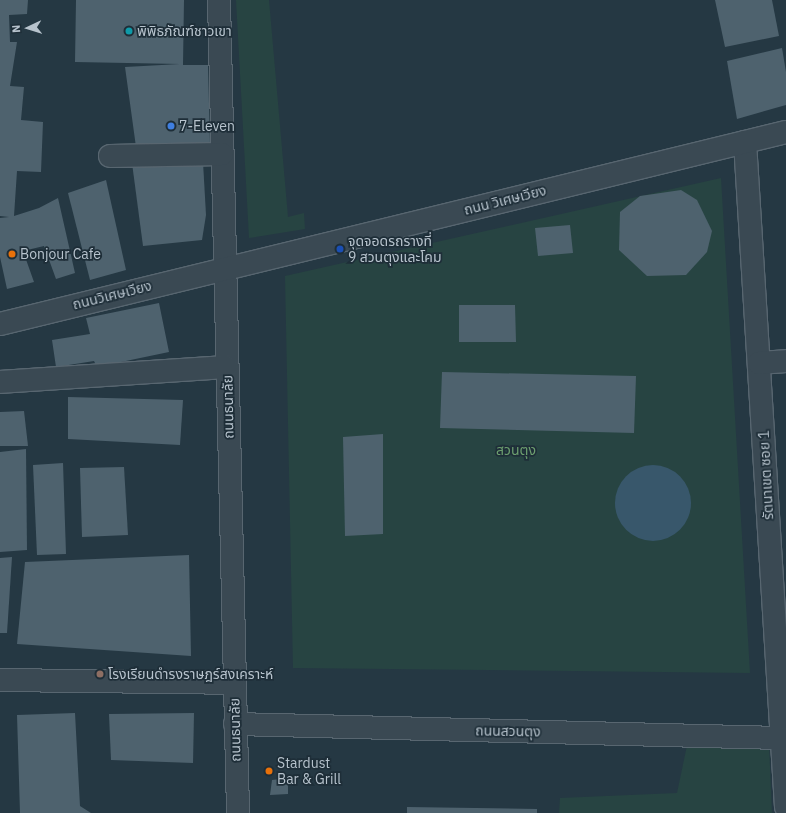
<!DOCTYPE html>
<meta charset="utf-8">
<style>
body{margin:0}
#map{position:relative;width:786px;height:813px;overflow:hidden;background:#253843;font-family:"IBM Plex Sans","Noto Sans Thai",sans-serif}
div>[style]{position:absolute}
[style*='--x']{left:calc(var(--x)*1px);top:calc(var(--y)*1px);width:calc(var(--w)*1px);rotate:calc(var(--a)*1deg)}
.green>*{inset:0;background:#274442}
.water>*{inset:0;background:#38576b}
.round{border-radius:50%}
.building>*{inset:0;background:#4e626e}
.roads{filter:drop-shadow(1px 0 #586670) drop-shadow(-1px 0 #586670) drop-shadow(0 1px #586670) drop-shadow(0 -1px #586670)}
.minor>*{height:22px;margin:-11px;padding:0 11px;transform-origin:11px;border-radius:11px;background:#3a4953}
.dots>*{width:11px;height:11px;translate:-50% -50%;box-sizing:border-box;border:2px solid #1e2e38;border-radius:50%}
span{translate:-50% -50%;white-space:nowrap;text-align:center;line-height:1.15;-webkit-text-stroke:3.5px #1e2e38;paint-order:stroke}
.poi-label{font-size:14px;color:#b7c3cd}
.left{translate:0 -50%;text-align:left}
.street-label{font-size:14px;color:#b7c3cd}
.park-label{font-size:14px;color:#6d9f6f}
.north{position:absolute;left:8px;top:8px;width:40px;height:40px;-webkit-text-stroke:3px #1e2e38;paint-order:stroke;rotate:266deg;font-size:11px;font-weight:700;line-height:16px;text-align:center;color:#b7c3cd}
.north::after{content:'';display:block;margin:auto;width:14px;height:18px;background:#b7c3cd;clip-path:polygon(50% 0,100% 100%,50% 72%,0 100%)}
</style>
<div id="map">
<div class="green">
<div style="clip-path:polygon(236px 0,269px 0,288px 217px,304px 213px,305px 229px,249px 238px)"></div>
<div style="clip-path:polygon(721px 178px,750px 673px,293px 668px,285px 276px)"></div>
<div style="clip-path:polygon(689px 736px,769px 744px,772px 813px,559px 813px,560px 798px,677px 793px)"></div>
</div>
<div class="water">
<div class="round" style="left:615px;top:465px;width:76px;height:76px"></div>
</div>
<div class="building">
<div style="clip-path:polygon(0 0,28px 0,27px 14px,9px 15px,10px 42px,17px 42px,10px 86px,24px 87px,21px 120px,43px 122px,41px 172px,17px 171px,14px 216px,39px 208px,58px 198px,75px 273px,56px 279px,44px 246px,23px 251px,34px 282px,7px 289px,0 257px,0 218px,9px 217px,0 216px)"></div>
<div style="clip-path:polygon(76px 0,184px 0,183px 65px,208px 65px,210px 144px,136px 147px,125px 67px,180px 64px,75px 62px)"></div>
<div style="clip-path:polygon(715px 0,772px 0,779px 36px,725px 47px)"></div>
<div style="clip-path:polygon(782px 48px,786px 72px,786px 105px,737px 119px,727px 61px)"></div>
<div style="clip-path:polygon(203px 162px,206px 215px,202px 240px,143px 246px,132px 163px)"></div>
<div style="clip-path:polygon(106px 180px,126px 270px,90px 280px,68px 193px)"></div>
<div style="clip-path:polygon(681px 190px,697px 200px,712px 231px,707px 252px,686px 275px,647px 276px,619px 250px,620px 212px,640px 196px)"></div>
<div style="clip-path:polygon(570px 225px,573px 253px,538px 256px,535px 228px)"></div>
<div style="clip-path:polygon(159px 303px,169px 352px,97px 367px,94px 361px,56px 367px,52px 340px,90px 334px,86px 318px)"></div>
<div style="clip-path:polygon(459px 305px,515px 305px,516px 342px,459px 342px)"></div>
<div style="clip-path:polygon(442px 372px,636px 376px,634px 433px,440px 428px)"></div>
<div style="clip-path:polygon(68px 397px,183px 400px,180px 445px,68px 439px)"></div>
<div style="clip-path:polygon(24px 411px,28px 446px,0 446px,0 412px)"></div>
<div style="clip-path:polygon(383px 434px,383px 534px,345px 536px,343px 437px)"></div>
<div style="clip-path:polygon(26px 449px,27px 550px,0 552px,0 452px)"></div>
<div style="clip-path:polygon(63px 463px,66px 554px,37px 555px,33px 465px)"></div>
<div style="clip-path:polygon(124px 467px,128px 535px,82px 537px,80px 468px)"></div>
<div style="clip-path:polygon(189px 555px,191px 656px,17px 644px,25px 562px)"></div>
<div style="clip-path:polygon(12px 557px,7px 633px,0 633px,0 558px)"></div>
<div style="clip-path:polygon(75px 713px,80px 806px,91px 813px,20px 813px,17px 715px)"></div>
<div style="clip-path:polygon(194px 713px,193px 763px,111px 760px,109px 714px)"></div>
<div style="clip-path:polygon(288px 778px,288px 794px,270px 795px,272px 780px)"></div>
<div style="clip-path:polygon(407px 807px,537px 809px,537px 813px,407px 813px)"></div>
</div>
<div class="roads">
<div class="minor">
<div style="--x:219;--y:0;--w:813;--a:88.66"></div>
<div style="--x:745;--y:142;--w:666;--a:86.47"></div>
<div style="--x:110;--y:156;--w:112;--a:-1"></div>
<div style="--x:0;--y:324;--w:809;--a:-13.73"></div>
<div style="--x:759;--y:363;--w:27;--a:-4"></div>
<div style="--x:0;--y:382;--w:227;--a:-3.8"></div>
<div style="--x:0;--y:680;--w:234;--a:0.7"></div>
<div style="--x:235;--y:724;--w:547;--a:1.47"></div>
</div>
</div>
<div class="dots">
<div style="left:129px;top:31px;background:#0f9aa8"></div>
<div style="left:171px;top:126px;background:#3f7fe0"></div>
<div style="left:340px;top:249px;background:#1a4fb4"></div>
<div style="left:12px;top:254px;background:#e8710a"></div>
<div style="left:100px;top:674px;background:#8d6e63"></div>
<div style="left:269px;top:771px;background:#e8710a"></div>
</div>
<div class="poi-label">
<span class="left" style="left:137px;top:31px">พิพิธภัณฑ์ชาวเขา</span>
<span class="left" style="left:179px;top:126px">7-Eleven</span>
<span class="left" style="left:348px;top:249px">จุดจอดรถรางที่<br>9 สวนตุงและโคม</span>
<span class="left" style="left:20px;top:254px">Bonjour Cafe</span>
<span class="left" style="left:108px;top:674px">โรงเรียนดำรงราษฎร์สงเคราะห์</span>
<span class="left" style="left:277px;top:771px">Stardust<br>Bar &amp; Grill</span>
</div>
<div class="street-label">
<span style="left:505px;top:200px;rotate:-14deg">ถนน วิเศษเวียง</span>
<span style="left:112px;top:295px;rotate:-14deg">ถนนวิเศษเวียง</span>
<span style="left:228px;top:407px;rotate:-91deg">ถนนธนาลัย</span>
<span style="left:766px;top:475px;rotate:-93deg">รัตนาเขต ซอย 1</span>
<span style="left:235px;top:730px;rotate:-91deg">ถนนธนาลัย</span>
<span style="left:508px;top:731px;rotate:1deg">ถนนสวนตุง</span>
</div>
<div class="park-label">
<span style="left:516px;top:450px">สวนตุง</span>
</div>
<div class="north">N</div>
</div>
